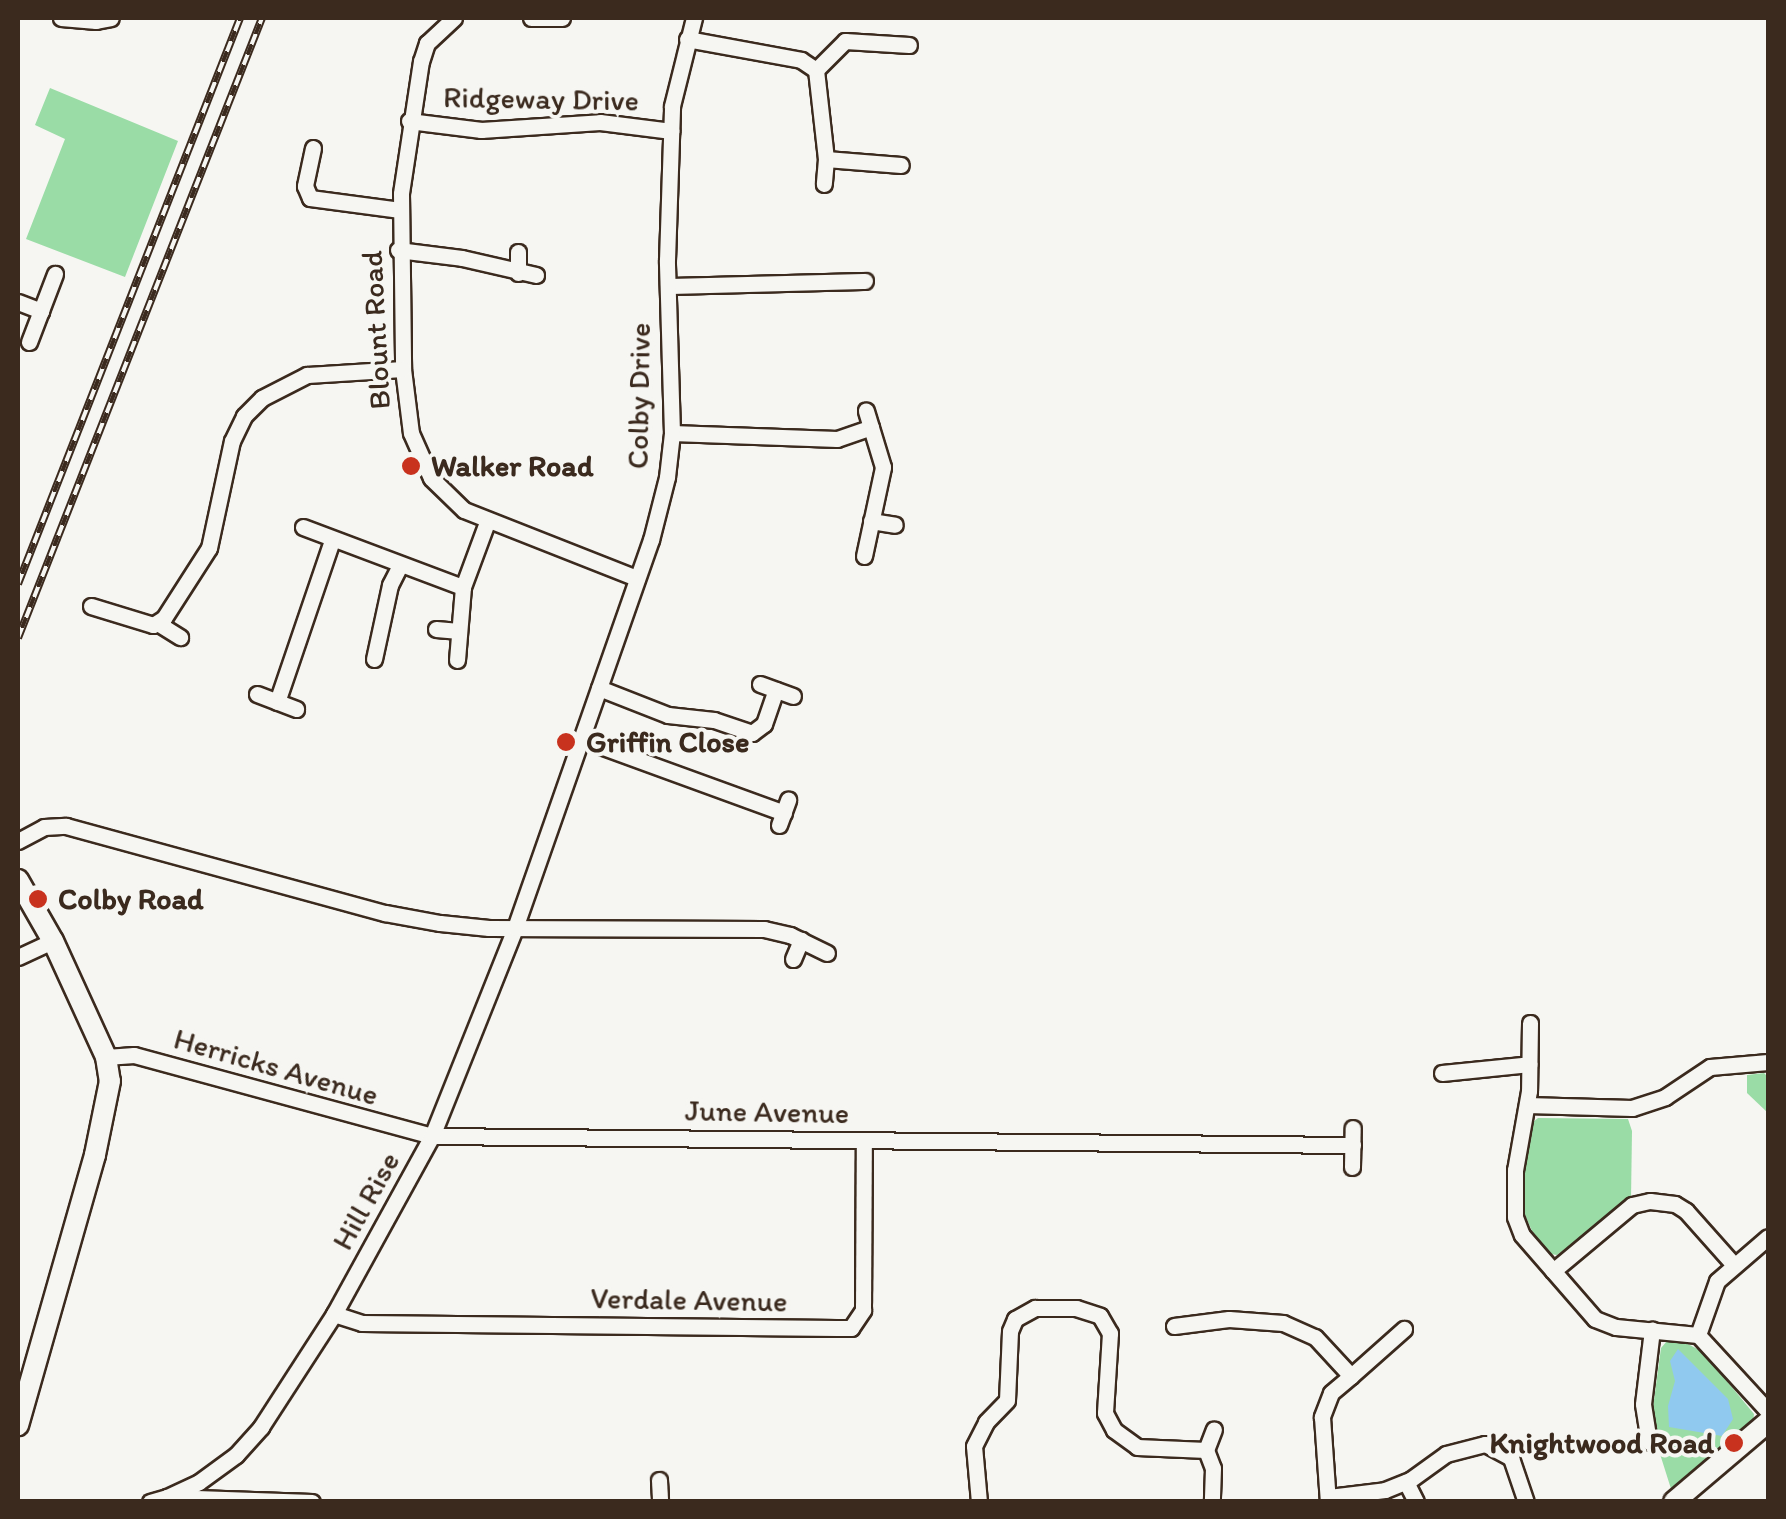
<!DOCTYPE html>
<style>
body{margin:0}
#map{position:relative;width:1786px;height:1519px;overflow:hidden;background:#f6f6f2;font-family:Itim,sans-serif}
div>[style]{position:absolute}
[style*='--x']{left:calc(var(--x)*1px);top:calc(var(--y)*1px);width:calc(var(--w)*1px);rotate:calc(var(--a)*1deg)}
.green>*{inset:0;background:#9adca6}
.water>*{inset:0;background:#90c9ef}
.roads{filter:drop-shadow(2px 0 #3b2a1e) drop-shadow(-2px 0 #3b2a1e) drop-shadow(0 2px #3b2a1e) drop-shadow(0 -2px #3b2a1e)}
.minor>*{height:15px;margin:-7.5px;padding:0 7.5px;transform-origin:7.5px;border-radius:7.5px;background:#f6f6f2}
.tertiary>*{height:20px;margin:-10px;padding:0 10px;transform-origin:10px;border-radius:10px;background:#f6f6f2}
.rail>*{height:8px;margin-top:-4px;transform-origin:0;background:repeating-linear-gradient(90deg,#f6f6f2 0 11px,#3b2a1e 0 22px);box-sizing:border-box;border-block:2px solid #3b2a1e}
.dots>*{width:28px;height:28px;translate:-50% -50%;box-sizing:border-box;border:5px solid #f6f6f2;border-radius:50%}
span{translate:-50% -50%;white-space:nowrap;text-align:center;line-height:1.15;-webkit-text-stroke:8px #f6f6f2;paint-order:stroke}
.street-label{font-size:30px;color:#3b2a1e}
.poi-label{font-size:30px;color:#3b2a1e;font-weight:700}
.left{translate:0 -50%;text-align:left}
.right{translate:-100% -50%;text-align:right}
.frame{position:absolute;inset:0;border:20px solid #3b2a1e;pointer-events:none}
</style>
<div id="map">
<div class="green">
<div style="clip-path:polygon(50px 88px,178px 141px,125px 277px,26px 239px,65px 139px,35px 125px)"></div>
<div style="clip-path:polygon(1764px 1073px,1768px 1077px,1768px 1113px,1747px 1093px,1747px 1075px)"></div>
<div style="clip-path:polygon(1538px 1118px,1628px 1119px,1632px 1131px,1631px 1199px,1557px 1255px,1550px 1254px,1532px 1231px,1525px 1215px,1525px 1166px,1533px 1122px)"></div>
<div style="clip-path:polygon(1667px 1341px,1686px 1343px,1703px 1352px,1754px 1414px,1753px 1422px,1672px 1492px,1660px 1454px,1668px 1450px,1659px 1448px,1653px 1407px,1661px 1348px)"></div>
</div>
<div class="water">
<div style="clip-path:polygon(1678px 1349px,1728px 1399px,1733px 1419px,1722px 1436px,1669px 1427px,1668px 1406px,1675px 1381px,1670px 1361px)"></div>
</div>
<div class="roads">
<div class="minor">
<div style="--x:61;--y:18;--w:35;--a:5"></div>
<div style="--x:96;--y:21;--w:15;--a:-11"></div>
<div style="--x:454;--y:18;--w:37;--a:137"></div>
<div style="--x:427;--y:43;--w:19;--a:108"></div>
<div style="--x:421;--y:61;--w:134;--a:98.6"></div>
<div style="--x:401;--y:194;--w:175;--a:89.3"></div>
<div style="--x:403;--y:369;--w:64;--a:82.9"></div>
<div style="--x:411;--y:433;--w:49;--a:66"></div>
<div style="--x:431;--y:478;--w:46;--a:44.1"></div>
<div style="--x:464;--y:510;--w:186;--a:21.5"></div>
<div style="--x:531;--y:18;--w:31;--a:0"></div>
<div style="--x:687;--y:39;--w:116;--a:10.4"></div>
<div style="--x:801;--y:60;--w:18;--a:34"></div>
<div style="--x:816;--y:70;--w:90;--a:83.6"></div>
<div style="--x:826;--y:159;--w:25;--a:95"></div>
<div style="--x:816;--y:70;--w:41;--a:-45"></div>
<div style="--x:845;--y:41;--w:64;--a:3.6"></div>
<div style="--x:409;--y:121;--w:73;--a:7.1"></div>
<div style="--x:481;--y:130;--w:119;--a:-3.8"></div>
<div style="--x:600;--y:122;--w:72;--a:7.2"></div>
<div style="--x:313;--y:148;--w:39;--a:102"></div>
<div style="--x:305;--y:186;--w:13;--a:67"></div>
<div style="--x:310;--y:198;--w:91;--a:7.6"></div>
<div style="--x:826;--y:159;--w:75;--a:4.6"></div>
<div style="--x:398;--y:250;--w:64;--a:7.1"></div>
<div style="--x:462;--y:258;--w:76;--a:12.9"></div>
<div style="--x:518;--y:273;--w:21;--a:-90"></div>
<div style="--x:668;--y:286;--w:197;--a:-1.5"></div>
<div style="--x:18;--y:302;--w:25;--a:21"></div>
<div style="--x:29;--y:342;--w:73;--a:-69.1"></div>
<div style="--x:672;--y:433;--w:165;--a:2.1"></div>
<div style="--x:837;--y:439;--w:36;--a:-19"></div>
<div style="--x:871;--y:521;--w:24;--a:9"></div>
<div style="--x:303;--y:527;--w:171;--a:20.6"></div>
<div style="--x:864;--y:556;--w:91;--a:-77.9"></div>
<div style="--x:883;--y:467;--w:59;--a:-106.9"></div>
<div style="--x:91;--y:606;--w:65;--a:17"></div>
<div style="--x:153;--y:625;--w:13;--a:-32"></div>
<div style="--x:164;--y:618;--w:83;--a:-57.3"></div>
<div style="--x:209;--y:548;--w:109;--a:-77.9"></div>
<div style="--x:232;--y:441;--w:28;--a:-64"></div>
<div style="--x:244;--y:416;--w:25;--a:-45"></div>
<div style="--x:262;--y:398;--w:51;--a:-27.1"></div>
<div style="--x:307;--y:375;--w:96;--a:-3.6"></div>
<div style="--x:159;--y:624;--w:25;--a:32"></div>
<div style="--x:436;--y:629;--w:23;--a:5"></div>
<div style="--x:374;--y:659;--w:76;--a:-77.8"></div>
<div style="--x:390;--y:585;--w:22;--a:-63"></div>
<div style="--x:457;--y:660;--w:73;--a:-85.3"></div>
<div style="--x:463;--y:587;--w:69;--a:-69.7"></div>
<div style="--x:760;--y:684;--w:35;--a:20"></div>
<div style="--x:599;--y:688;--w:74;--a:21.4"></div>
<div style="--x:668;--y:715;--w:46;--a:6.2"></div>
<div style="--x:714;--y:720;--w:40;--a:18.9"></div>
<div style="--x:752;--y:733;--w:15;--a:-37"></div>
<div style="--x:764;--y:724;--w:36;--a:-71"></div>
<div style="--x:257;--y:694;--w:42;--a:21"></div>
<div style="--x:277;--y:702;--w:171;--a:-71.2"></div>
<div style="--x:581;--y:739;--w:216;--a:20"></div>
<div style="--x:779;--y:825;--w:27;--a:-70"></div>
<div style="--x:18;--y:841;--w:30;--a:-28"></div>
<div style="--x:44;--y:827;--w:22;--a:-3"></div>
<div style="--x:66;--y:826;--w:331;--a:15.3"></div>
<div style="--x:385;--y:913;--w:56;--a:10.3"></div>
<div style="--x:440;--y:923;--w:49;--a:5.8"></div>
<div style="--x:489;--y:928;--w:275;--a:0.2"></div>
<div style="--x:764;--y:929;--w:27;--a:13"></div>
<div style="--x:790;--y:935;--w:41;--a:25.9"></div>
<div style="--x:18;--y:957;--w:38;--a:-25"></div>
<div style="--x:793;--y:959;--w:21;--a:-67"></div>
<div style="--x:1530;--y:1023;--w:68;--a:90.8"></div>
<div style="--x:1529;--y:1091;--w:80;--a:100"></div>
<div style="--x:1515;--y:1170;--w:47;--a:90"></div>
<div style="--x:1515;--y:1217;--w:19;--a:69"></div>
<div style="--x:1522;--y:1235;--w:111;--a:49"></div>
<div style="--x:1595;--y:1319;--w:22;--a:21"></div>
<div style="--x:1616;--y:1327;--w:82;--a:5.6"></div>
<div style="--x:1698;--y:1335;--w:103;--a:47.4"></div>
<div style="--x:106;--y:1057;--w:28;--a:-4"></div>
<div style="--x:134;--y:1055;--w:309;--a:15.2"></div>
<div style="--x:432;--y:1136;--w:921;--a:0.56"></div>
<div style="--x:1442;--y:1073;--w:88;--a:-5.8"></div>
<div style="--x:1527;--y:1105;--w:105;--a:1.6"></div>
<div style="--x:1632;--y:1108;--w:35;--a:-18"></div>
<div style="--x:1665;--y:1097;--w:54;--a:-33.7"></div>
<div style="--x:1710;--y:1067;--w:58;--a:-4.9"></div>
<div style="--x:1352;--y:1167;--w:39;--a:-89"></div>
<div style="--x:1553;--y:1271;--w:103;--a:-39.9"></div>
<div style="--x:1632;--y:1205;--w:18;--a:-13"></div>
<div style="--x:1650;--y:1201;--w:25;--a:7"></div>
<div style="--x:1675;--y:1204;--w:13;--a:32"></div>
<div style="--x:1686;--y:1211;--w:72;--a:48.4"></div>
<div style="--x:334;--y:1314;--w:29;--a:18"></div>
<div style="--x:362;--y:1323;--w:489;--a:0.6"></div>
<div style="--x:851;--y:1328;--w:22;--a:-56"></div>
<div style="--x:863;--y:1310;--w:169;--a:-89.7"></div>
<div style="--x:1174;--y:1326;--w:55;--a:-7.3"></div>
<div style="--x:1229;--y:1319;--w:54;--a:4.2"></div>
<div style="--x:1283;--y:1323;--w:35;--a:24"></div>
<div style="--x:1315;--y:1337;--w:53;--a:47.3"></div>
<div style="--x:1351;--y:1376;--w:26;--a:140"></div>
<div style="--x:1331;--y:1393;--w:26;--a:111"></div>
<div style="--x:1322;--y:1417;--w:85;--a:86"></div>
<div style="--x:1698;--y:1335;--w:57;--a:-70.6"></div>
<div style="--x:1717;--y:1281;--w:67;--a:-40.8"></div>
<div style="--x:1351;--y:1376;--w:71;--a:-41.6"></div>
<div style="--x:1649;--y:1442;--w:38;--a:-99"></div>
<div style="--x:1643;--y:1404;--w:75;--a:-83.1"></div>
<div style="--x:1206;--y:1450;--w:22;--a:-69"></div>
<div style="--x:659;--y:1480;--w:22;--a:87"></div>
<div style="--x:1406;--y:1482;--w:22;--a:63"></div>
<div style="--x:167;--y:1497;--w:35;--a:-25"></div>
<div style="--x:199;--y:1482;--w:46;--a:-36.1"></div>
<div style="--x:236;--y:1455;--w:38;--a:-48"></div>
<div style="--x:261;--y:1427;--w:135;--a:-57.1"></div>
<div style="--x:334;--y:1314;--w:203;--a:-61.2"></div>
<div style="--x:432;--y:1136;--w:224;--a:-68.2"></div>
<div style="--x:515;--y:928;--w:411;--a:-70.7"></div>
<div style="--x:651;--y:540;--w:65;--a:-75.7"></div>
<div style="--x:667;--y:477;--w:44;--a:-83.5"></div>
<div style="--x:672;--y:433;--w:173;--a:-91.7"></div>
<div style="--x:667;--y:260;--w:154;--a:-88.1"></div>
<div style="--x:672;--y:106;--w:91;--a:-76"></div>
<div style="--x:1329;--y:1497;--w:56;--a:-7.1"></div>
<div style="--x:1385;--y:1490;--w:27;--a:-22"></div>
<div style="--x:1410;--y:1480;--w:44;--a:-35.8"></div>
<div style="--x:1446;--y:1454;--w:40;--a:-14.4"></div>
<div style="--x:1485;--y:1444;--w:30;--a:28"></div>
<div style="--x:1511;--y:1458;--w:46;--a:71.2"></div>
<div style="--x:150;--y:1502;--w:18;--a:-16"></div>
<div style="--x:167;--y:1497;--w:145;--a:2"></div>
<div style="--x:979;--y:1502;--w:56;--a:-95.1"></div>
<div style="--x:974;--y:1446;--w:27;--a:-63"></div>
<div style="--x:986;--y:1422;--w:30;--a:-46"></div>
<div style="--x:1007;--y:1400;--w:69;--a:-87.5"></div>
<div style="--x:1010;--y:1331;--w:13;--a:-67"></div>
<div style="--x:1015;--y:1319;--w:23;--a:-29"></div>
<div style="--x:1035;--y:1308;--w:41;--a:0"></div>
<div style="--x:1076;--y:1308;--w:25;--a:18"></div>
<div style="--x:1100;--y:1316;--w:20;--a:60"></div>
<div style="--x:1110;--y:1333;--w:80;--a:93.6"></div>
<div style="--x:1105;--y:1413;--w:19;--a:62"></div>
<div style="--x:1114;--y:1430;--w:29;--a:36"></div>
<div style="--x:1137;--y:1447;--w:69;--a:2.5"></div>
<div style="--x:1206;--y:1450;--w:19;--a:69"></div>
<div style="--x:1213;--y:1468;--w:34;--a:92"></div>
</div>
<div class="tertiary">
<div style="--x:18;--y:880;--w:70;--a:60.2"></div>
<div style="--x:53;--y:941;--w:128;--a:65.4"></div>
<div style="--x:106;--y:1057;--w:24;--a:81"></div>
<div style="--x:110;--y:1081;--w:76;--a:101.5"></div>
<div style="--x:95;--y:1155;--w:281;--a:105.9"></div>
<div style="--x:1674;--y:1502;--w:123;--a:-40.4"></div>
</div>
</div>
<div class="rail">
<div style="--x:18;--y:584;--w:608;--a:-68.58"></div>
<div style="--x:18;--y:638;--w:666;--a:-68.52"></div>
</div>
<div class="dots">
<div style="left:411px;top:466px;background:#c8321e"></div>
<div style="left:566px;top:742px;background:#c8321e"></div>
<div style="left:38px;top:899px;background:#c8321e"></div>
<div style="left:1734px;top:1443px;background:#c8321e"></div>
</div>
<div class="street-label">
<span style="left:541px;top:99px;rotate:1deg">Ridgeway Drive</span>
<span style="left:376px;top:330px;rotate:-93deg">Blount Road</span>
<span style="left:639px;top:396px;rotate:-89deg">Colby Drive</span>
<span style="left:276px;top:1067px;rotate:16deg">Herricks Avenue</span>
<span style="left:767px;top:1112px;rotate:1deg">June Avenue</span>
<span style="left:366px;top:1201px;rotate:-61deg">Hill Rise</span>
<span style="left:689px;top:1300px;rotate:1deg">Verdale Avenue</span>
</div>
<div class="poi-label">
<span class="left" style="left:431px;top:466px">Walker Road</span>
<span class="left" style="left:586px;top:742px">Griffin Close</span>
<span class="left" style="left:58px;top:899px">Colby Road</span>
<span class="right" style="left:1714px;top:1443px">Knightwood Road</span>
</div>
<div class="frame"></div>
</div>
